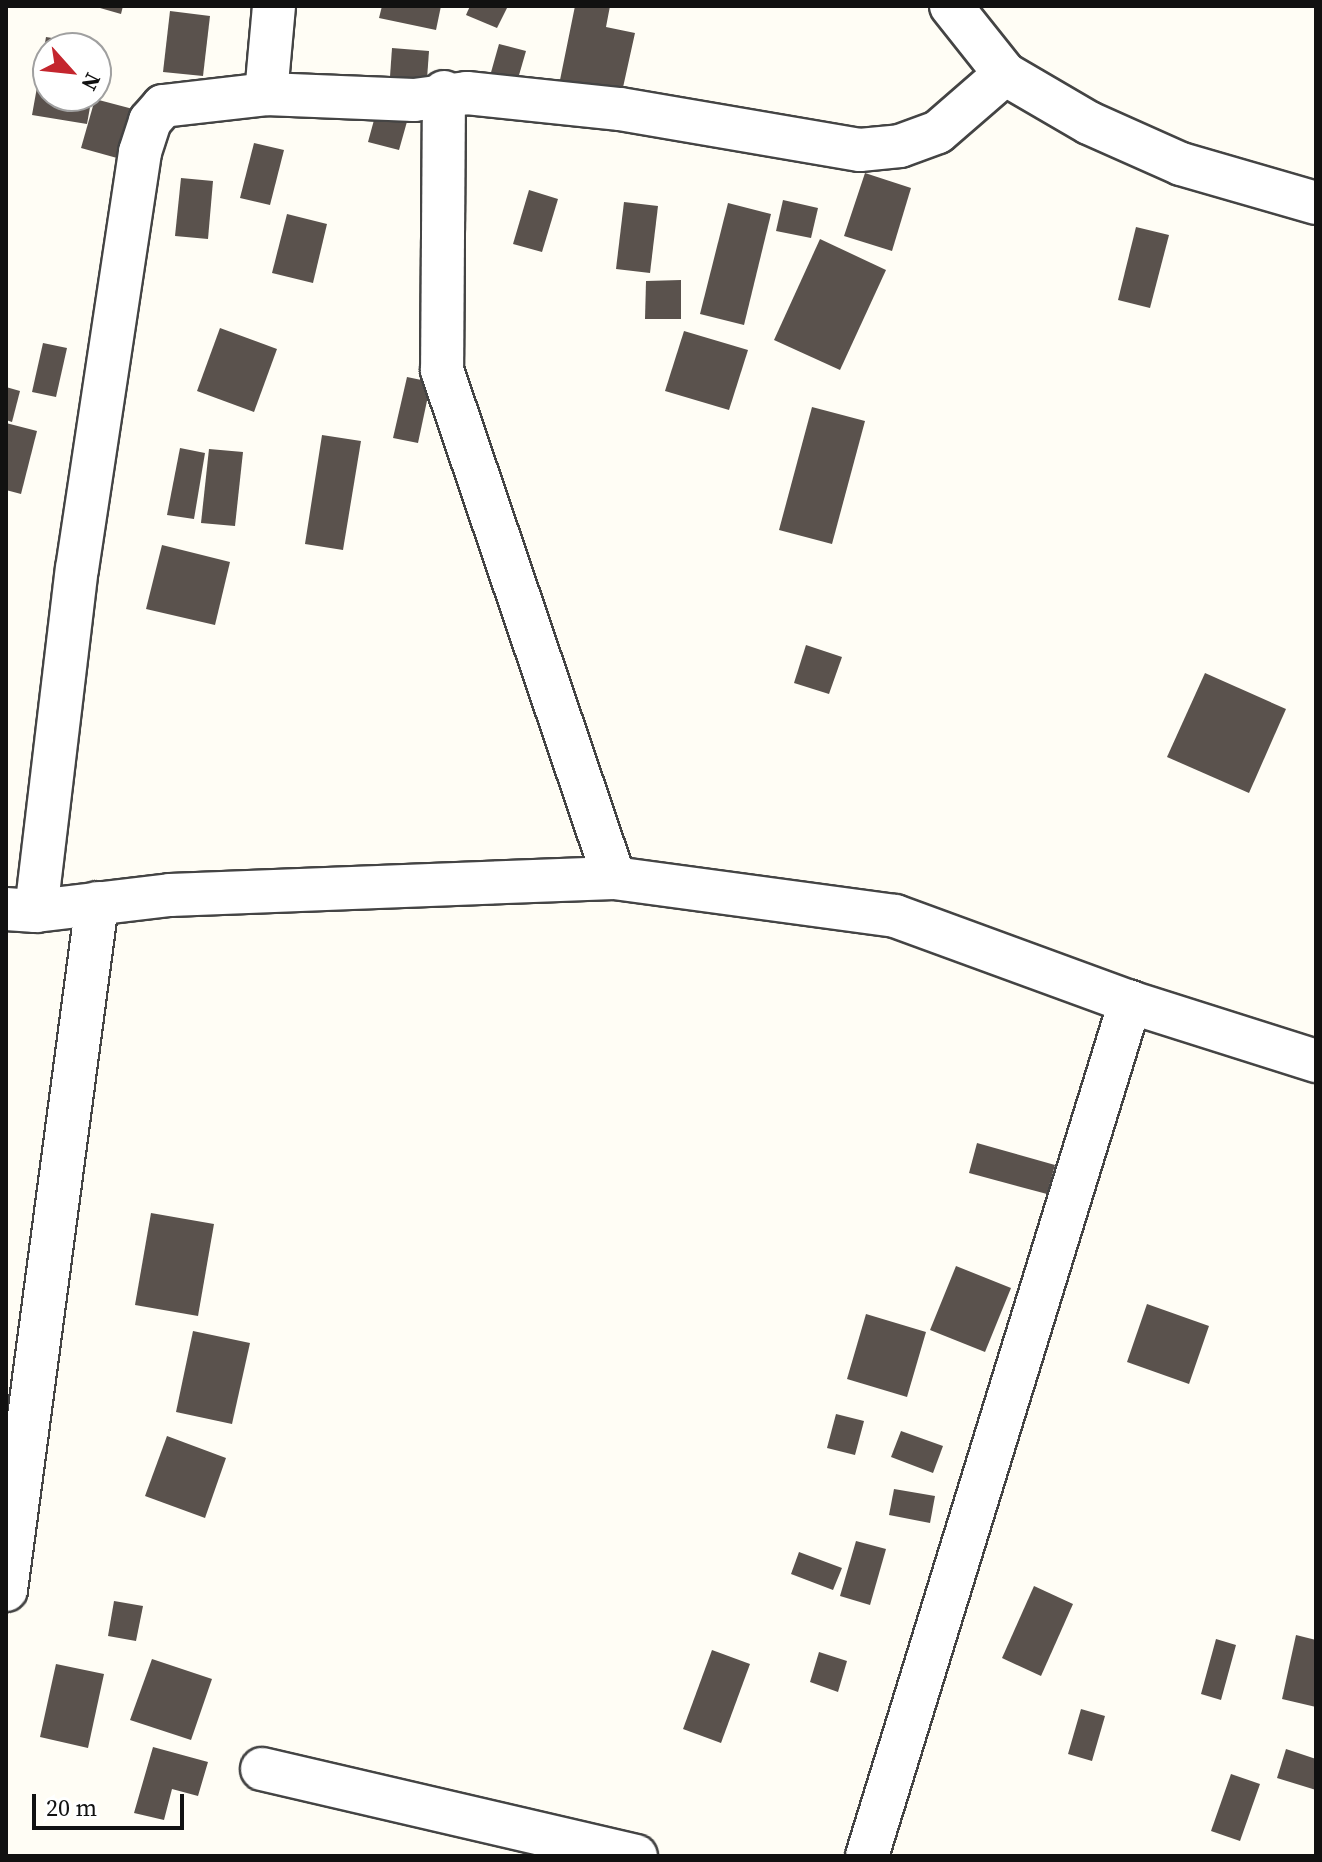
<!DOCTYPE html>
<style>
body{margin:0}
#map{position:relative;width:1322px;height:1862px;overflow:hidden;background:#fffdf5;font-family:"Source Serif 4",serif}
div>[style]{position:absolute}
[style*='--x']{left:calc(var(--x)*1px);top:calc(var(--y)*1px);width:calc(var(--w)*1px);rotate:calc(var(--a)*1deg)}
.building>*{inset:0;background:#5a524d}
.roads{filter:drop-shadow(2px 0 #444) drop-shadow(-2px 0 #444) drop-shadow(0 2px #444) drop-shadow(0 -2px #444)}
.minor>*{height:42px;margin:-21px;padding:0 21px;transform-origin:21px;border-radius:21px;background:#fff}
span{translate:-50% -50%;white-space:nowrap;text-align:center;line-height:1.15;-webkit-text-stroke:8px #fff;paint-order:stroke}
.frame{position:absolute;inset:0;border:8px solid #111;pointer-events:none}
.north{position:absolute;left:32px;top:32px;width:80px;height:80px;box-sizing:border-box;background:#fff;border:2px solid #a0a0a0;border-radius:50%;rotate:117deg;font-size:22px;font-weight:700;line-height:32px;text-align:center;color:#111}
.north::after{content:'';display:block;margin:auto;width:28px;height:36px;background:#c4262e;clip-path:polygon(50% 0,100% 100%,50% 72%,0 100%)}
.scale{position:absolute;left:32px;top:1794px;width:152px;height:36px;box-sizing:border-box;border:4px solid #111;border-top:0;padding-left:10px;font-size:24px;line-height:28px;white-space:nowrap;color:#111;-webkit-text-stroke:6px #fff;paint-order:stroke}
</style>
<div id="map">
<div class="building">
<div style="clip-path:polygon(93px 6px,123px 6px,121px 14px)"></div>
<div style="clip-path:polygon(382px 6px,441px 6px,436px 30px,379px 18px)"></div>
<div style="clip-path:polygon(470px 6px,508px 6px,497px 28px,466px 15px)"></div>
<div style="clip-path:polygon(575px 6px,610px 6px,606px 27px,635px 33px,622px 92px,560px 80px)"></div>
<div style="clip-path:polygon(170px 11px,210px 16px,203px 76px,163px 72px)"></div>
<div style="clip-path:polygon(46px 37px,102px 46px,98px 63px,96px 48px,48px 48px,48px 96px,92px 96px,87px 124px,32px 115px)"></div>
<div style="clip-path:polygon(499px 44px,526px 51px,515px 89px,488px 83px)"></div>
<div style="clip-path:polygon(392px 48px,429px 51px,426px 93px,389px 91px)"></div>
<div style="clip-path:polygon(95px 99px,148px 113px,135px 163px,81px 148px)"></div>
<div style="clip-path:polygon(377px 109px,408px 118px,399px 150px,368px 142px)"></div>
<div style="clip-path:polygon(254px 143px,284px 150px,270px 205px,240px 198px)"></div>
<div style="clip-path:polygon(865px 173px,911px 188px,892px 251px,844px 236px)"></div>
<div style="clip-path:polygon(181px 178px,213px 181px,208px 239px,175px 236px)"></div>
<div style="clip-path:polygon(529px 190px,558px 199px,542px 252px,513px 244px)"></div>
<div style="clip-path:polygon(783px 200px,818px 208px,811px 238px,776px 231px)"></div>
<div style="clip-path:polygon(624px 202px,658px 206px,650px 273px,616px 269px)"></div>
<div style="clip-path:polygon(728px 203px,771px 214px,744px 325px,700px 314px)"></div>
<div style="clip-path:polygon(287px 214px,327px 224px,313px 283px,272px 273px)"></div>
<div style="clip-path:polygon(1136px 227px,1169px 235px,1150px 308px,1118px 300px)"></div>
<div style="clip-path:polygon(820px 239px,886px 270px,840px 370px,774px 340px)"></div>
<div style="clip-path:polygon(681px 280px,681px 319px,645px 319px,646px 281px)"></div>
<div style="clip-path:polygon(220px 328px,277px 349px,254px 412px,197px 391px)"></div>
<div style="clip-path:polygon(684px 331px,748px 350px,729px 410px,665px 391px)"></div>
<div style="clip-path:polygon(43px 343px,67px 348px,56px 397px,32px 392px)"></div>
<div style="clip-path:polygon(407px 377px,431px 382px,418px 443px,393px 438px)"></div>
<div style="clip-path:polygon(6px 387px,20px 391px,12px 422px,6px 420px)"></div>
<div style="clip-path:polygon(812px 407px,865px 421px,832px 544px,779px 530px)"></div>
<div style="clip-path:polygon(6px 423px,37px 431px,21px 494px,6px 490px)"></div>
<div style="clip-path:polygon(322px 435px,361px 441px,343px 550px,305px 544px)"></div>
<div style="clip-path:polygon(180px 448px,205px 453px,194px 519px,167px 515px)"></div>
<div style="clip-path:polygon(209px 449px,243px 452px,235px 526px,201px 523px)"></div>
<div style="clip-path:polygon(162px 545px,230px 562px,215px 625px,146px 609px)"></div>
<div style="clip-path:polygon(806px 645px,842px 657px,829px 694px,794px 683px)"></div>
<div style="clip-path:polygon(1205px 673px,1286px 709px,1249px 793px,1167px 757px)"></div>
<div style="clip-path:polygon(977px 1143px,1055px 1165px,1047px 1194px,969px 1173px)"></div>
<div style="clip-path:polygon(151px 1213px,214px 1224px,198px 1316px,135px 1305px)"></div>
<div style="clip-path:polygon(956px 1266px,1011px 1288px,985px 1352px,930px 1330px)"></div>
<div style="clip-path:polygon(1147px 1304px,1209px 1326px,1189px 1384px,1127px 1362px)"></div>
<div style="clip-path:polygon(866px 1314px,926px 1332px,907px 1397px,847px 1379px)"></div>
<div style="clip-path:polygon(193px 1331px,250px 1343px,232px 1424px,176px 1412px)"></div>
<div style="clip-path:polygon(836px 1414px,864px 1421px,855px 1455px,827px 1448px)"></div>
<div style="clip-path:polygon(901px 1431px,943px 1446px,933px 1473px,891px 1457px)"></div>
<div style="clip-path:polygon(167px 1436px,226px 1458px,205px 1518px,145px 1496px)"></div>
<div style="clip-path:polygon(894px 1489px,935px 1496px,930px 1523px,889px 1515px)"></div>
<div style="clip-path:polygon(856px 1541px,886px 1549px,870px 1605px,840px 1596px)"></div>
<div style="clip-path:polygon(799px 1552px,842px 1568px,833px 1590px,791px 1574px)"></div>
<div style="clip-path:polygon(1034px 1586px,1073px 1604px,1041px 1676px,1002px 1658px)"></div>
<div style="clip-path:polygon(114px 1601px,143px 1606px,136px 1641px,108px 1636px)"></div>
<div style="clip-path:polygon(1296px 1635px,1316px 1640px,1316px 1707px,1282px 1699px)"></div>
<div style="clip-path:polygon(1216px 1639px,1236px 1645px,1221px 1700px,1201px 1694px)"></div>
<div style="clip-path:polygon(712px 1650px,750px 1664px,721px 1743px,683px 1729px)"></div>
<div style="clip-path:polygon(819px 1652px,847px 1661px,838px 1692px,810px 1682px)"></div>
<div style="clip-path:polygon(152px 1659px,212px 1679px,191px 1740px,130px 1720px)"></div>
<div style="clip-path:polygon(56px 1664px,104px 1674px,88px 1748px,40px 1737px)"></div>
<div style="clip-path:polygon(1081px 1709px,1105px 1716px,1092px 1761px,1068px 1754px)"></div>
<div style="clip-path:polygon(153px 1747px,208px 1762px,198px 1796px,172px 1789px,164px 1820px,134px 1813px)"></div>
<div style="clip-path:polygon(1286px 1749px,1316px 1759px,1316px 1790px,1277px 1778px)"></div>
<div style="clip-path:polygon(1231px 1774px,1260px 1784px,1240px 1841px,1211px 1831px)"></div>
</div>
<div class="roads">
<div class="minor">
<div style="--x:951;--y:6;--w:87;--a:51.5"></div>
<div style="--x:1005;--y:74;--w:97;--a:30.3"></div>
<div style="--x:1089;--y:123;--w:101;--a:24"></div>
<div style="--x:1181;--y:164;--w:141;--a:16.1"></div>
<div style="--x:444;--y:92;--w:278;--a:90.4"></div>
<div style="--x:442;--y:370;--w:536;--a:71.29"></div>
<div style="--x:266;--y:94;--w:88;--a:-84.8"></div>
<div style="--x:6;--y:909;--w:30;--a:4"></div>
<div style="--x:36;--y:911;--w:135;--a:-6.8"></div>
<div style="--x:170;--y:895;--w:444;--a:-2.2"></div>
<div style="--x:614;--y:878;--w:284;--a:7.7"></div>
<div style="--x:895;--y:916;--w:250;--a:20.1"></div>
<div style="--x:1130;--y:1002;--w:195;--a:17.6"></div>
<div style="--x:36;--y:911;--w:344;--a:-83.2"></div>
<div style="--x:77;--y:569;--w:422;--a:-81.4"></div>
<div style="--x:140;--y:152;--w:33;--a:-72"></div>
<div style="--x:150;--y:121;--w:20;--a:-49"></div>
<div style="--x:163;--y:106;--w:104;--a:-6.6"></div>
<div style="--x:266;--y:94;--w:148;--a:2.3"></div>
<div style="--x:414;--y:100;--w:53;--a:-7.5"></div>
<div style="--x:467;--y:93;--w:154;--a:6"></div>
<div style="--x:620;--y:109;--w:243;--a:9.7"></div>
<div style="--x:860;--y:150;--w:40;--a:-5.7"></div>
<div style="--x:900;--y:146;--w:40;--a:-20.2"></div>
<div style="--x:938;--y:132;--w:89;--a:-40.9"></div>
<div style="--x:6;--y:1590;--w:693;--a:-82.45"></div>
<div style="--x:262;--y:1769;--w:384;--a:13.1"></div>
<div style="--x:867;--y:1856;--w:894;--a:-72.88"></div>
</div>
</div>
<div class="frame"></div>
<div class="north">N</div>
<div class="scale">20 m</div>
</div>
